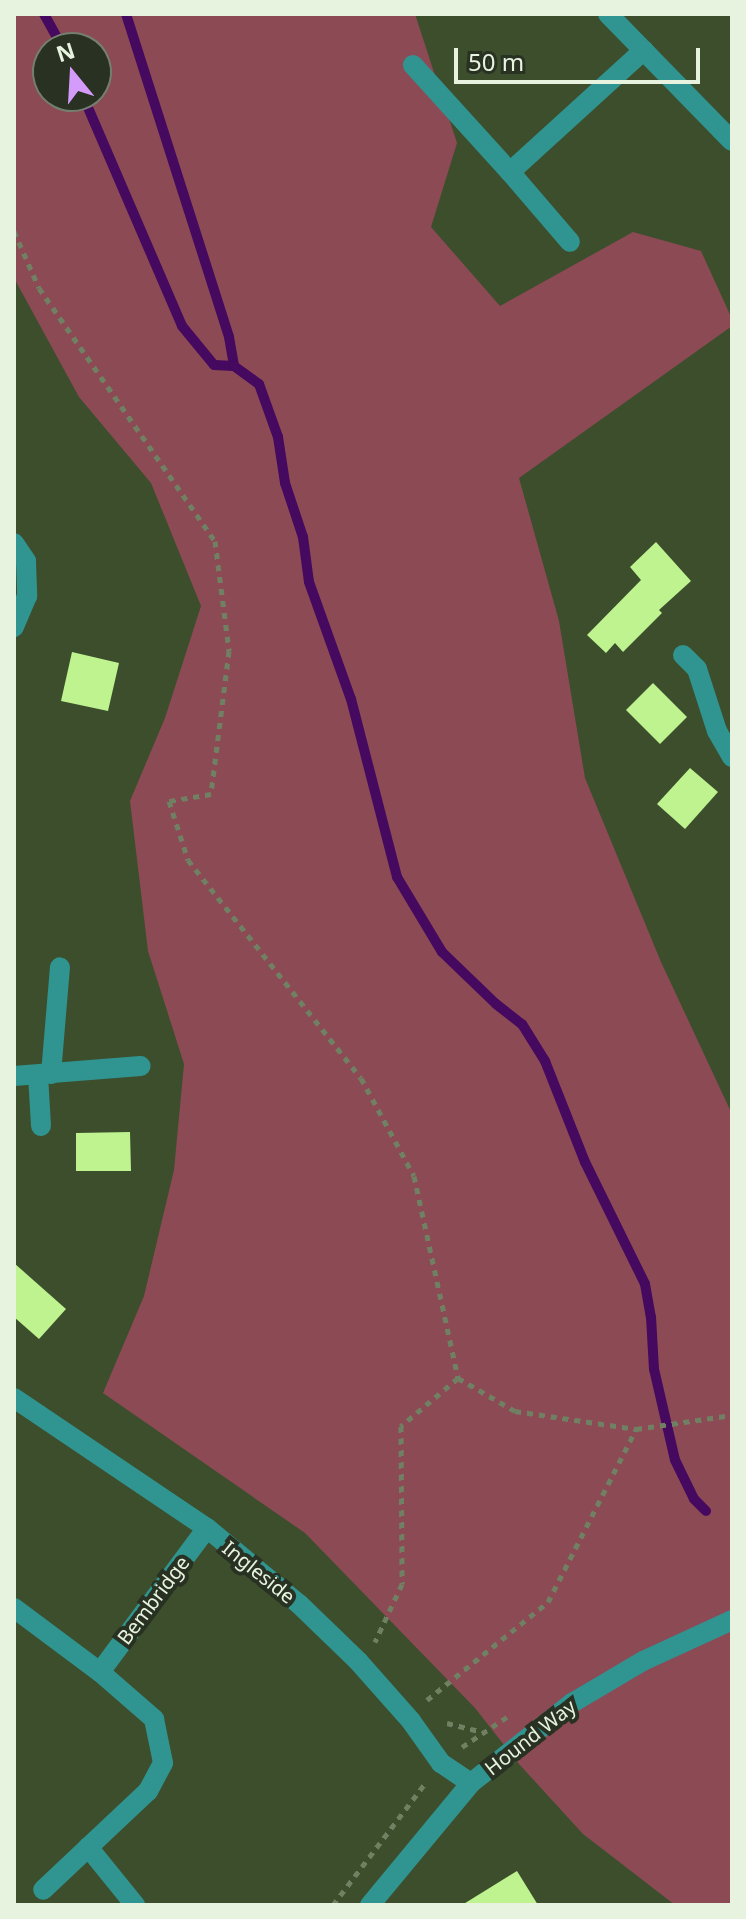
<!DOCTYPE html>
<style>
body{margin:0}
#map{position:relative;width:746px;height:1919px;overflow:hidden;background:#3c4e2c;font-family:"Noto Sans",sans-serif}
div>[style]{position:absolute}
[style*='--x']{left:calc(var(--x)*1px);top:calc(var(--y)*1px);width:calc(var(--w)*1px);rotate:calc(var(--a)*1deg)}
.green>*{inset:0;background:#8c4a54}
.stream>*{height:10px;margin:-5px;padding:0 5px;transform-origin:5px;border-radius:5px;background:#450960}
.building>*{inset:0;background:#bef38f}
.path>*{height:5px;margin-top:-2.5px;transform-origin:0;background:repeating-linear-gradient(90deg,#708062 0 6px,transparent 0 12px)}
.minor>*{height:20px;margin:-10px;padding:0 10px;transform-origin:10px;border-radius:10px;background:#309490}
span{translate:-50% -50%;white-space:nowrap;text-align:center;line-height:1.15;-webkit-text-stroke:8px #283122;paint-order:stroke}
.street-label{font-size:20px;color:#e7f3df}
.frame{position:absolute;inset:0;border:16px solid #e7f3df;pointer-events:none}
.north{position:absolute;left:32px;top:32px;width:80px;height:80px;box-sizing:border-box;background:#283122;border:2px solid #747f6e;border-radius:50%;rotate:342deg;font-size:22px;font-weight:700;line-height:32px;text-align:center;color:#e7f3df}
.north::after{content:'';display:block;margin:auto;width:28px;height:36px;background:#d59bfa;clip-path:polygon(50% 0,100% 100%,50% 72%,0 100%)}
.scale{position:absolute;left:454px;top:48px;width:246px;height:36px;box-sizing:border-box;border:4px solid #e7f3df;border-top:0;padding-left:10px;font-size:24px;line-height:28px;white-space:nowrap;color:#e7f3df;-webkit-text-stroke:6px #283122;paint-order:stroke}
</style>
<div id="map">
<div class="green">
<div style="clip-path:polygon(evenodd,14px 14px,415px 14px,457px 143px,431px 227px,500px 306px,633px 232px,701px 251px,732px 319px,732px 326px,519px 478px,559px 621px,585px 778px,661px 962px,732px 1114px,732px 1905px,675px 1905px,583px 1834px,519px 1764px,475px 1708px,305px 1533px,103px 1393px,144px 1296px,174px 1170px,184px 1064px,148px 951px,130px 801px,165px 718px,201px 606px,151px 483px,79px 397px,14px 278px,14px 14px,48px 48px,96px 48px,96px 96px,48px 96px,48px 48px)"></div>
</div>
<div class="stream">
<div style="--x:44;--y:14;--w:39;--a:61"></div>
<div style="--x:126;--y:14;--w:339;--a:72.3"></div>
<div style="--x:229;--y:337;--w:29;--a:80"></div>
<div style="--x:83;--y:96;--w:250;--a:66.7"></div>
<div style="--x:182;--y:326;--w:50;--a:50.6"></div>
<div style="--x:214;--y:365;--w:20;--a:3"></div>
<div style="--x:234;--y:366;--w:31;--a:36"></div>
<div style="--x:259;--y:384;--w:56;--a:70.3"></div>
<div style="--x:278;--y:437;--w:47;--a:81.3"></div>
<div style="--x:285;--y:483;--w:57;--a:71.6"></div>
<div style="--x:303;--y:537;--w:45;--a:82.4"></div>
<div style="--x:309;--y:582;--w:124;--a:70.3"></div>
<div style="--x:351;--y:699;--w:184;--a:75.5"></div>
<div style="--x:397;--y:877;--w:87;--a:59"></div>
<div style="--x:442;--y:952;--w:75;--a:43.9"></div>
<div style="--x:496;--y:1004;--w:33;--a:38"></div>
<div style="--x:522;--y:1024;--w:44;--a:58.1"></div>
<div style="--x:545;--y:1061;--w:109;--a:68.4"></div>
<div style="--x:585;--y:1162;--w:136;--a:63.8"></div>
<div style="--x:645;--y:1284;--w:34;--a:80"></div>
<div style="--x:651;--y:1317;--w:52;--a:86.7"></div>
<div style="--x:654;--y:1369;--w:93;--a:77"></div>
<div style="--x:675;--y:1460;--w:43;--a:64"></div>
<div style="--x:694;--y:1499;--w:17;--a:45"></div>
</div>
<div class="building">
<div style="clip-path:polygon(656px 542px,691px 581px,659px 610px,662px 613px,623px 652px,615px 643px,606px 653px,587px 635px,641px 580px,630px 567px)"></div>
<div style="clip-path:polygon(72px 652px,119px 663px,108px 711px,61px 701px)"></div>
<div style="clip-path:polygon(653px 683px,687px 717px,660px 744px,626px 710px)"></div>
<div style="clip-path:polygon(690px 768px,718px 792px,685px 829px,657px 804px)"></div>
<div style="clip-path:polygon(130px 1132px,131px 1171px,76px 1171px,76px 1133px)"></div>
<div style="clip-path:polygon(14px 1263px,66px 1309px,39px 1339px,14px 1317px)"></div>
<div style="clip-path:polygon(517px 1871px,538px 1905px,462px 1905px)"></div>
</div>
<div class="path">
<div style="--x:14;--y:231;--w:62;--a:66.3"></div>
<div style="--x:39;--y:288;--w:308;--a:55.2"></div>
<div style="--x:215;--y:541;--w:111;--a:82.7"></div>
<div style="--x:229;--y:651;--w:144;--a:97.2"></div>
<div style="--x:211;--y:794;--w:43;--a:170.5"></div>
<div style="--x:169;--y:801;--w:62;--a:72.1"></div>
<div style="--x:188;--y:860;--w:278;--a:51.6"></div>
<div style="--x:361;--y:1078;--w:111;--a:61.6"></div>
<div style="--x:414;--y:1176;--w:207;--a:77.7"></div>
<div style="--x:458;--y:1378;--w:75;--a:139.9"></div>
<div style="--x:401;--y:1426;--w:158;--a:89.6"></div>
<div style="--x:402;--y:1584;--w:64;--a:115"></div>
<div style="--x:458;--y:1378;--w:66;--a:30.1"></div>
<div style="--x:515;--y:1411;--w:122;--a:8.5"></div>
<div style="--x:427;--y:1700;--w:156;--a:-39"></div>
<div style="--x:548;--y:1602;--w:194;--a:-63"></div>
<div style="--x:636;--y:1429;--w:97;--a:-8.3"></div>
<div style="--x:447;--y:1723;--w:36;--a:14"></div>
<div style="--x:462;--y:1747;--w:54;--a:-33.7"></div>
<div style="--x:333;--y:1905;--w:154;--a:-52.9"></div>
</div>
<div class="minor">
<div style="--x:608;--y:14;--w:177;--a:45.7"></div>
<div style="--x:413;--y:65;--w:144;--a:47.8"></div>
<div style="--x:510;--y:172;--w:181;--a:-42.3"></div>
<div style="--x:510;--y:172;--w:92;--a:49.4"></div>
<div style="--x:14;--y:543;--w:22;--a:56"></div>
<div style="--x:26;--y:561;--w:35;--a:88"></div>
<div style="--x:27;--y:596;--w:34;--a:113"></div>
<div style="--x:683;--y:655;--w:20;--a:45"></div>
<div style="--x:697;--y:669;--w:65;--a:72.1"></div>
<div style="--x:717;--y:731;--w:30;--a:60"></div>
<div style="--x:51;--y:1074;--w:107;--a:-85.2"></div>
<div style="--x:38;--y:1075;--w:51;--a:86.6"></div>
<div style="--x:14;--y:1076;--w:127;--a:-4.5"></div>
<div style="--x:14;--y:1398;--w:233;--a:34"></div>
<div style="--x:207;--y:1528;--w:119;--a:39.6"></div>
<div style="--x:299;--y:1604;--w:82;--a:44"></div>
<div style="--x:358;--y:1661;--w:80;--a:48.5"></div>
<div style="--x:411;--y:1721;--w:52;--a:54.5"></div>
<div style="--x:441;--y:1763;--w:36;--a:34"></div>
<div style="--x:14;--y:1608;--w:107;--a:36.7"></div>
<div style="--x:100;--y:1672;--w:72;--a:41"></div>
<div style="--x:154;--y:1719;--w:45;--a:78.4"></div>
<div style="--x:163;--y:1763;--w:32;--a:118"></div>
<div style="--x:148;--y:1791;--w:144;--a:136.7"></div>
<div style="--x:100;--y:1672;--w:179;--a:-53.4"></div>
<div style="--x:88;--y:1847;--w:75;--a:51"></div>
<div style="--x:370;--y:1905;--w:158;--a:-50.4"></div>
<div style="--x:471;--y:1783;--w:129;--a:-38.4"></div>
<div style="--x:572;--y:1703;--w:82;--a:-30.6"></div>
<div style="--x:643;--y:1661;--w:98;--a:-24.7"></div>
</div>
<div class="street-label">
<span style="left:259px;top:1572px;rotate:39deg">Ingleside</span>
<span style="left:153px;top:1600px;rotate:-53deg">Bembridge</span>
<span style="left:530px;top:1737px;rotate:-38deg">Hound Way</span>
</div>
<div class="frame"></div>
<div class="north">N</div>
<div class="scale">50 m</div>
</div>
